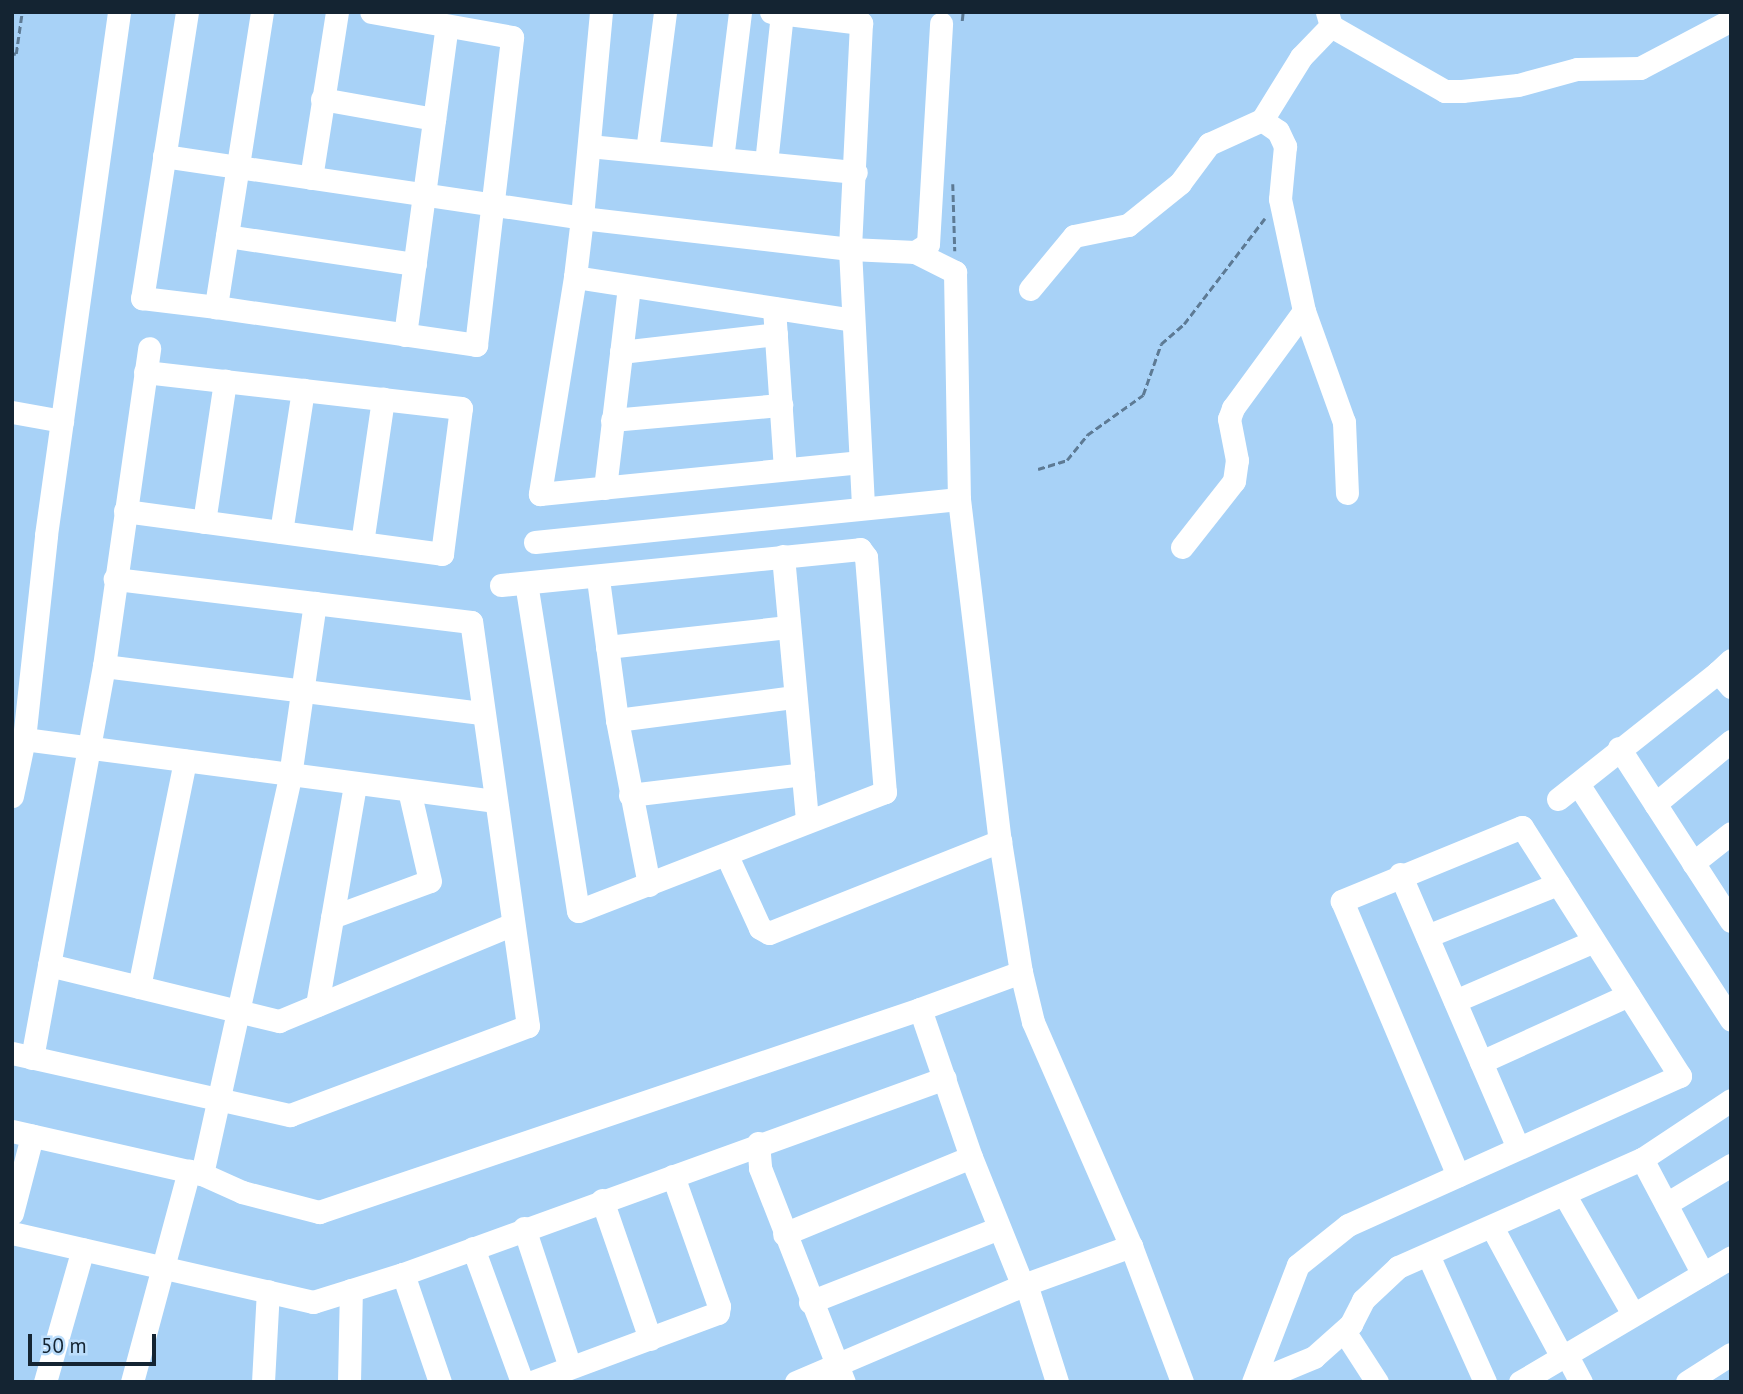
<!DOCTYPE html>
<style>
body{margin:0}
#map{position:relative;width:1743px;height:1394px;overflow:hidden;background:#a8d2f7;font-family:"PT Sans",sans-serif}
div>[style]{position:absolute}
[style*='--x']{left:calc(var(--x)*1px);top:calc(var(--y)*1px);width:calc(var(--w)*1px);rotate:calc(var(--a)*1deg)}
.path>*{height:2.5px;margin-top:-1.25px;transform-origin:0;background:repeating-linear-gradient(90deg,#5d7a94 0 7px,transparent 0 10.5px)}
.minor>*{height:23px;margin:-11.5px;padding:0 11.5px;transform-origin:11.5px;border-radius:11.5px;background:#fff}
span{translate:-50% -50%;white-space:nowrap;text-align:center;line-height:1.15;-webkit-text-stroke:5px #bcdefc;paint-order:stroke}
.frame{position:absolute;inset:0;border:14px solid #142432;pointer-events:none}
.scale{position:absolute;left:28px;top:1334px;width:128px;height:32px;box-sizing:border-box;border:4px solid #142432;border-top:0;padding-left:9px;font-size:21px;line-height:24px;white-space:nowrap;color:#142432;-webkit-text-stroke:5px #bcdefc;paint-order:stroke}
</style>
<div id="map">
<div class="path">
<div style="--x:962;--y:21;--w:9;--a:-84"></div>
<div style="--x:12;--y:53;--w:4;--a:14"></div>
<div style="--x:16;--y:54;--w:42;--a:-81.9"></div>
<div style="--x:953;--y:184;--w:67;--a:88.3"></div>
<div style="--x:1038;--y:469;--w:30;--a:-17"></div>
<div style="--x:1067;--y:460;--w:32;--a:-51"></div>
<div style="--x:1087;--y:435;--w:69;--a:-35.5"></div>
<div style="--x:1143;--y:395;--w:54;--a:-70.6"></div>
<div style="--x:1161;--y:344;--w:30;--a:-41"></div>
<div style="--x:1184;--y:324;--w:133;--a:-52.6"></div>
</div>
<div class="minor">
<div style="--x:187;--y:12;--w:290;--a:98.9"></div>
<div style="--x:142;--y:298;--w:75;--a:6.9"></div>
<div style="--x:262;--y:12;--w:299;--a:98.9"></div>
<div style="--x:216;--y:307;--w:263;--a:8.3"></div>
<div style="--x:476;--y:345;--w:310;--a:-83.3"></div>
<div style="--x:512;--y:37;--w:143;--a:-169.9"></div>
<div style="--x:601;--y:12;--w:207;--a:95.3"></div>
<div style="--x:582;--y:218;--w:270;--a:6.6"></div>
<div style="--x:850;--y:249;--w:259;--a:87.1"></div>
<div style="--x:771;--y:12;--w:91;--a:7"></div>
<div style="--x:861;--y:23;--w:226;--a:92.8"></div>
<div style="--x:850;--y:249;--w:65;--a:2.6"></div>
<div style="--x:915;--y:252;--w:15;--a:-32"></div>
<div style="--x:928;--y:244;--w:221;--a:-86.6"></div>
<div style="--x:1327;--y:12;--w:15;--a:74"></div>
<div style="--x:1331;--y:26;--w:131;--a:29.7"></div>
<div style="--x:1445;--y:91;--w:17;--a:0"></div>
<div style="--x:1462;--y:91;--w:56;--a:-6.1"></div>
<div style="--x:1518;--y:85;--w:61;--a:-15.2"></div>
<div style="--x:1577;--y:69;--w:63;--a:-0.9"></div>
<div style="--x:1640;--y:68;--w:103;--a:-27.8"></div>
<div style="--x:322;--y:99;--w:114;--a:10.1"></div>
<div style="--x:1262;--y:120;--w:19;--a:35"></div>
<div style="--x:1278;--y:131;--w:17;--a:65"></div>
<div style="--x:1285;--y:146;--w:53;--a:95.4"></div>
<div style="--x:1280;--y:199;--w:115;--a:77.9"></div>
<div style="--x:1304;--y:311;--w:118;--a:70.2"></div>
<div style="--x:1344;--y:422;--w:71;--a:87.6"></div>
<div style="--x:589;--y:146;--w:268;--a:5.6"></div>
<div style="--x:647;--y:151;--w:140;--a:-82.6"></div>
<div style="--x:164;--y:156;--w:423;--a:8.4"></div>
<div style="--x:582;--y:218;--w:59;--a:96.8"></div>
<div style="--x:575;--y:277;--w:281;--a:8.8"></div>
<div style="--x:722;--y:159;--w:148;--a:-83"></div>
<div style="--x:766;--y:163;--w:150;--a:-83.9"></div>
<div style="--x:311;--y:178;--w:168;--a:-81.1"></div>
<div style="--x:227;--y:236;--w:190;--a:8.5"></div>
<div style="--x:915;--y:252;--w:45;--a:26.6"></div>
<div style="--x:955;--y:272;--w:227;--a:89"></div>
<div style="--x:959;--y:499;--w:344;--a:83.2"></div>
<div style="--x:1000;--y:841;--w:133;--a:80.9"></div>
<div style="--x:1021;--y:972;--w:51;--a:76.5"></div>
<div style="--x:1033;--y:1022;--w:244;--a:66.4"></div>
<div style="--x:1131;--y:1246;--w:145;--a:69.4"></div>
<div style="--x:575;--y:277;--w:220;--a:99.2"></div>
<div style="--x:540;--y:494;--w:320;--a:-5.7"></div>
<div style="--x:1030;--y:289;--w:69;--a:-50.3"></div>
<div style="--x:1074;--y:236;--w:55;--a:-11.5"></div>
<div style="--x:1128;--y:225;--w:67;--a:-38.9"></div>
<div style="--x:1180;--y:183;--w:49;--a:-53.4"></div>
<div style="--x:1209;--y:144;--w:58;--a:-24.4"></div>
<div style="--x:1262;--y:120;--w:74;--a:-58.2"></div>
<div style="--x:1301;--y:57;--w:43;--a:-45.9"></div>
<div style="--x:774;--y:308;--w:161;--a:86.1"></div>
<div style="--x:405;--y:335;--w:312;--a:-82.3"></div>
<div style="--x:621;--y:352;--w:156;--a:-6.6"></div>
<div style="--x:12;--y:412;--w:51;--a:10.2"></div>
<div style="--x:612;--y:420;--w:170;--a:-5.1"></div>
<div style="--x:605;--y:488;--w:203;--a:-83.2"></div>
<div style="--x:125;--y:511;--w:320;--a:7.7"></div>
<div style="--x:442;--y:554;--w:147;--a:-82.6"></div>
<div style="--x:461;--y:408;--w:318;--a:-173.5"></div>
<div style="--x:204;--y:522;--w:143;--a:-81.5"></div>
<div style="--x:281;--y:532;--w:144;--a:-81.2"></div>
<div style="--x:535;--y:542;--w:426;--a:-5.8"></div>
<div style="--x:362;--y:543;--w:146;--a:-81.7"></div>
<div style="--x:1182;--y:547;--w:84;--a:-51.8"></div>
<div style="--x:1234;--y:481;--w:21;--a:-82"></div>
<div style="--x:1237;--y:460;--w:42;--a:-101"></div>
<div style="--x:1229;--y:419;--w:12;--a:-70"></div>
<div style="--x:1233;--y:408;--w:120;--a:-53.8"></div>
<div style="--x:783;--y:556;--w:264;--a:84.8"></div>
<div style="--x:598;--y:579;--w:142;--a:82.3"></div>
<div style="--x:617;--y:720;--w:168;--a:79"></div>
<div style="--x:501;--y:585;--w:361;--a:-5.7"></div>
<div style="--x:860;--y:549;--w:10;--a:53"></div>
<div style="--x:866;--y:557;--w:236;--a:85.4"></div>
<div style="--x:885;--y:792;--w:329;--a:158.8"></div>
<div style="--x:578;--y:911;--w:331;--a:-99"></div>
<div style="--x:607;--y:647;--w:182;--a:-6.3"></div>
<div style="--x:1731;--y:660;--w:18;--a:137"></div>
<div style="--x:1718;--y:672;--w:20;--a:49"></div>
<div style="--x:104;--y:666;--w:382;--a:7.1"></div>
<div style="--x:617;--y:720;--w:177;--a:-7.4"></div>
<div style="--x:24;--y:739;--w:205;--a:-83.8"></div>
<div style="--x:46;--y:535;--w:528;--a:-82.05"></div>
<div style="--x:1619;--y:748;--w:206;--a:57.1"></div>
<div style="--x:1578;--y:784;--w:281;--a:57"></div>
<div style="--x:630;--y:795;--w:174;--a:-6.9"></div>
<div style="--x:12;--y:796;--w:58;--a:-78.1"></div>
<div style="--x:24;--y:739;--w:474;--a:7.5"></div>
<div style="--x:1558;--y:799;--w:204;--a:-38.4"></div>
<div style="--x:1655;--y:804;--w:99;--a:-39.7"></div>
<div style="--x:727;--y:856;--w:79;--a:65.4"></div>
<div style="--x:760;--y:928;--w:10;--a:29"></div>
<div style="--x:769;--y:933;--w:249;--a:-21.7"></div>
<div style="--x:1693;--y:863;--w:48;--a:-38.3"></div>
<div style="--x:1400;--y:874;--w:298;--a:66.7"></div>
<div style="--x:332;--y:917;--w:104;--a:-20.2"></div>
<div style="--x:430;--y:881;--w:93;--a:-103"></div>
<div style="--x:1427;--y:936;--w:141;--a:-21.7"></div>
<div style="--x:49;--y:965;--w:237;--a:13.7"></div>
<div style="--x:279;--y:1021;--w:253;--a:-22.5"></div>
<div style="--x:1021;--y:972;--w:108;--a:159.9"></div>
<div style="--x:920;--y:1009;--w:157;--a:71"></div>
<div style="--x:971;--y:1157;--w:131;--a:68.1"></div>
<div style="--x:1020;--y:1279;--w:8;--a:40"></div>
<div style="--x:1026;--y:1284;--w:103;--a:72.4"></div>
<div style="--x:139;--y:987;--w:231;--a:-78.5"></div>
<div style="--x:1455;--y:1001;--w:151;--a:-23.3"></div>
<div style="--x:317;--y:1005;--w:224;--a:-80.2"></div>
<div style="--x:12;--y:1053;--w:285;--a:12.6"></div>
<div style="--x:290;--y:1115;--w:254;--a:-20.5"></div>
<div style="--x:528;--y:1026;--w:408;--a:-98"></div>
<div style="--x:471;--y:622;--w:359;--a:-173.1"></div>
<div style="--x:32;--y:1058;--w:399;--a:-79.6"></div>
<div style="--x:104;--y:666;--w:321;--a:-81.9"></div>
<div style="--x:1481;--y:1062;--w:162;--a:-24.4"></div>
<div style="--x:12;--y:1131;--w:195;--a:12.8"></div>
<div style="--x:202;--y:1174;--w:44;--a:24.2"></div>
<div style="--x:242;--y:1192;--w:80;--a:14.6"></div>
<div style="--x:319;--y:1212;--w:634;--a:-18.66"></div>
<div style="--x:758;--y:1143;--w:25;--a:85"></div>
<div style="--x:760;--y:1168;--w:230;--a:68.6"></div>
<div style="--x:1642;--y:1159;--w:130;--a:62.1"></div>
<div style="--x:202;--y:1174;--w:408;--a:-77.5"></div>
<div style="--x:290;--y:776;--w:175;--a:-81.8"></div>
<div style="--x:1564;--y:1194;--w:138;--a:60.1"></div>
<div style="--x:602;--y:1200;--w:147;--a:70.9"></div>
<div style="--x:1666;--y:1204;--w:76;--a:-31"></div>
<div style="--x:12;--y:1213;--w:80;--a:-75.4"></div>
<div style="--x:1492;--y:1227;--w:148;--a:61.7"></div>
<div style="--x:524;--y:1228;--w:146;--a:71.7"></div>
<div style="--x:12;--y:1233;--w:309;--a:12.9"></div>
<div style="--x:313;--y:1302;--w:94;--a:-17.3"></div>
<div style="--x:403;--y:1274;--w:576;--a:-19.88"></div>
<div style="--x:784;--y:1234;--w:202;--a:-22.4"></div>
<div style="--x:473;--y:1248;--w:143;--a:69.9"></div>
<div style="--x:1428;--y:1255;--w:139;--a:65.8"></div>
<div style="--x:403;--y:1274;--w:114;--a:71.1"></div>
<div style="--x:810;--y:1302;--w:203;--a:-21.4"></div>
<div style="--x:1344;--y:1331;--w:61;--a:57.1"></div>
<div style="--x:1566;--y:1354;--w:32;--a:62"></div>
<div style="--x:45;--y:1382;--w:138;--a:-74.1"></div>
<div style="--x:132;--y:1382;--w:219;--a:-74.9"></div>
<div style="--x:263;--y:1382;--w:91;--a:-86.9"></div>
<div style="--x:349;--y:1382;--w:92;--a:-88.8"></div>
<div style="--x:532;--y:1382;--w:198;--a:-20.4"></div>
<div style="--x:718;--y:1313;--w:7;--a:-82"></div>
<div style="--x:719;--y:1306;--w:138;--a:-109.5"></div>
<div style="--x:796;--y:1382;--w:250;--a:-23.1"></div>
<div style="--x:1026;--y:1284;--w:112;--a:-19.9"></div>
<div style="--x:1253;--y:1382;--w:125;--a:-69"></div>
<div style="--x:1298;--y:1265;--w:64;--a:-38.7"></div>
<div style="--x:1348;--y:1225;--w:364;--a:-24.2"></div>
<div style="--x:1680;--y:1076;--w:295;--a:-122.4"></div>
<div style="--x:1522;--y:827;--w:195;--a:157.7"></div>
<div style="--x:1342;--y:901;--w:298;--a:67.1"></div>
<div style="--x:1254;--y:1382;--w:65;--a:-22.6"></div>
<div style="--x:1314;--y:1357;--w:50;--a:-41.7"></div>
<div style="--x:1351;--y:1324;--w:27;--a:-63"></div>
<div style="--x:1363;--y:1300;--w:48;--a:-43.3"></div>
<div style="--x:1398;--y:1267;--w:267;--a:-23.9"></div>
<div style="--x:1642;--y:1159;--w:107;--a:-33.5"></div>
<div style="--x:1520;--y:1382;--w:245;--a:-30.6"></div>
<div style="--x:1687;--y:1382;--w:52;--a:-32.5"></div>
</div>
<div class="frame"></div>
<div class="scale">50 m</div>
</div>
